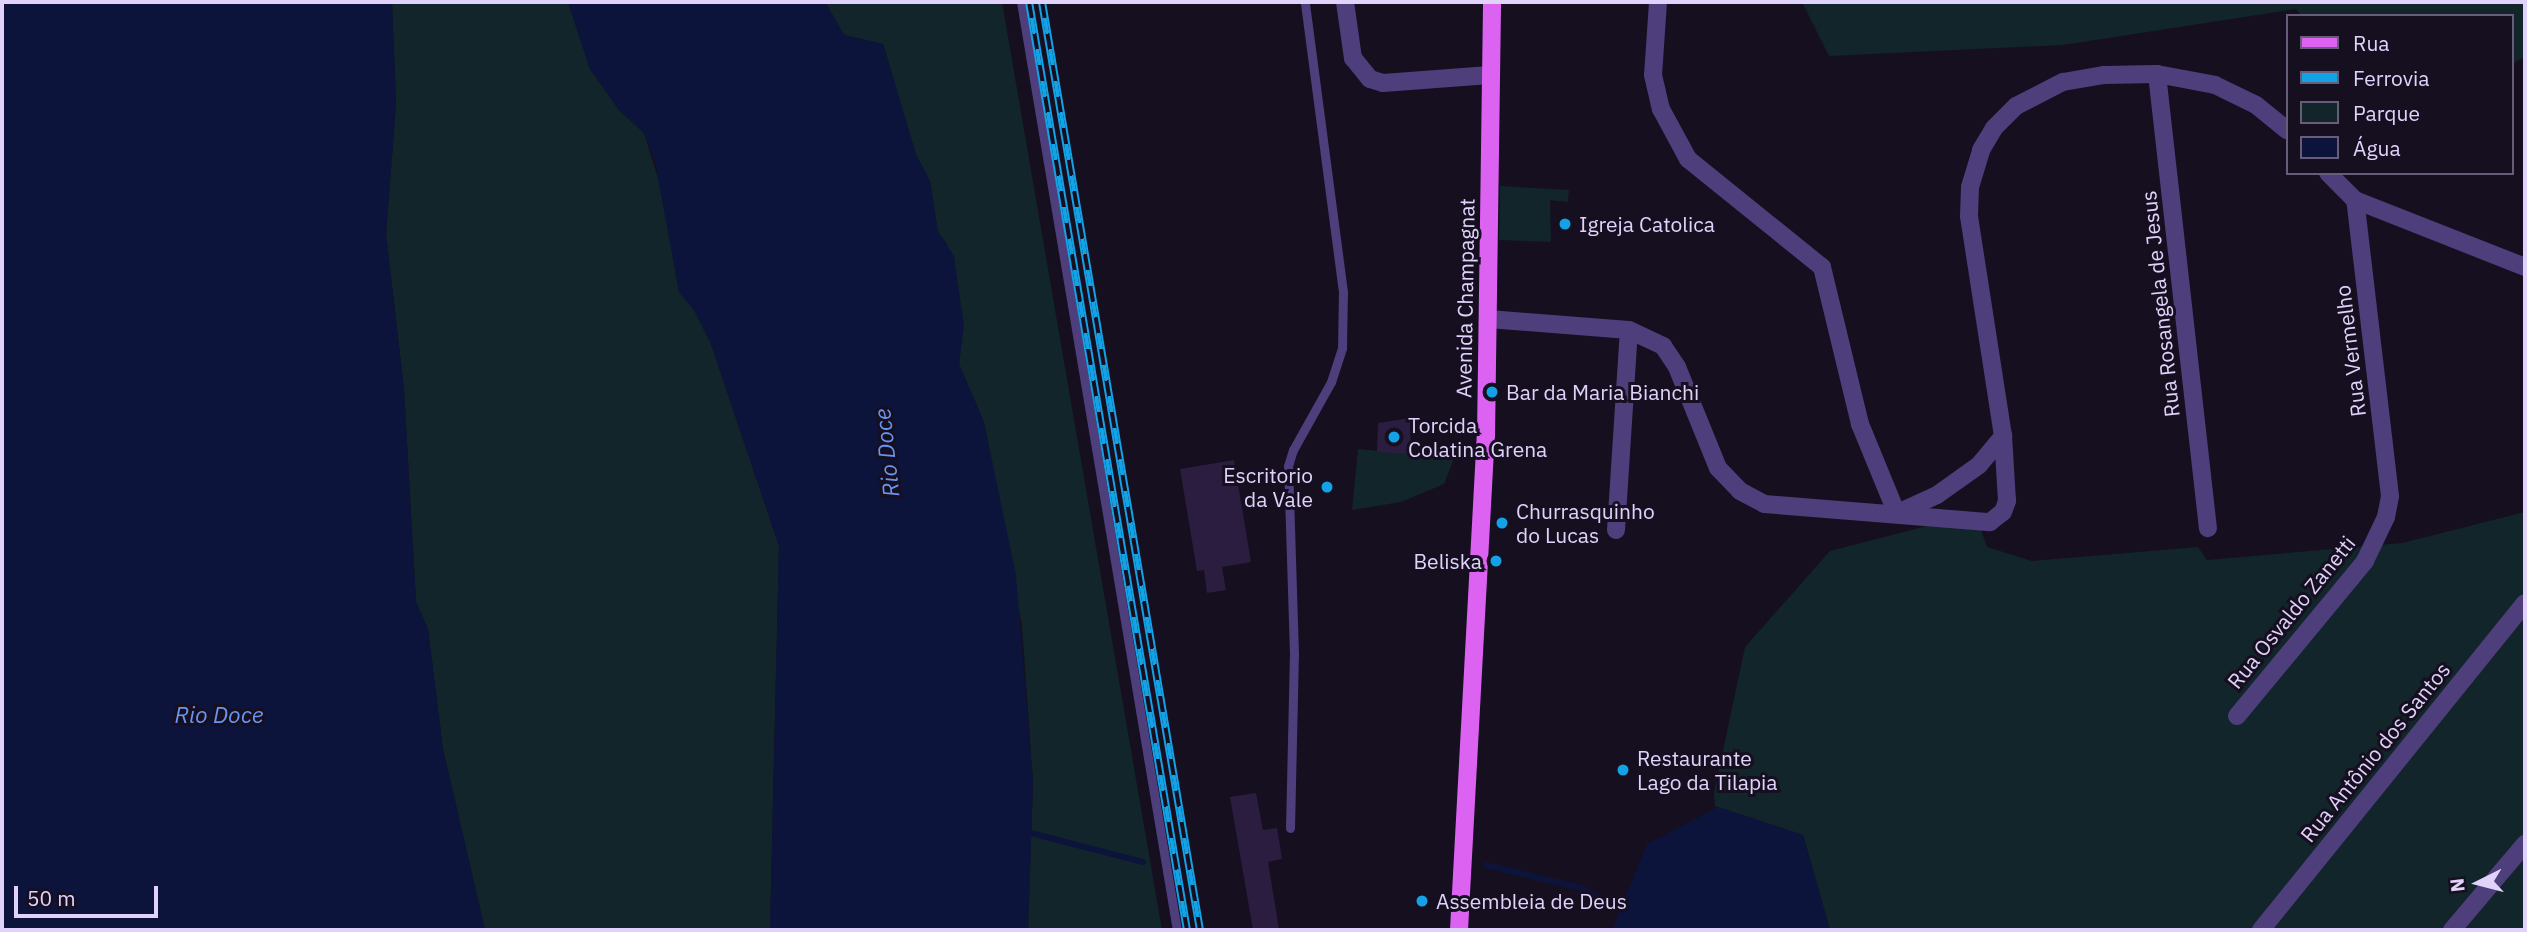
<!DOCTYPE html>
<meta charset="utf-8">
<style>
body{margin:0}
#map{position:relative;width:2527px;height:932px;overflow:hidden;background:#160f20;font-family:"IBM Plex Sans",sans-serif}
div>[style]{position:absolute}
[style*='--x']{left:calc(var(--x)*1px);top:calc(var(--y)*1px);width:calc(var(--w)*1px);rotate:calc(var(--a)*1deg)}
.green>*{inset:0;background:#12252a}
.water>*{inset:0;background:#0d143b}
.stream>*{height:6px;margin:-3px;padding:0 3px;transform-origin:3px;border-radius:3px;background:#0d143b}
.building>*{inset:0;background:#2b1d3f}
.service>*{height:9px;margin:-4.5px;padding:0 4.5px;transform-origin:4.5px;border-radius:4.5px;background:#4e3e7b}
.minor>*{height:18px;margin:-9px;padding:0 9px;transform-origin:9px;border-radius:9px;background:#4e3e7b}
.primary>*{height:18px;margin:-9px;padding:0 9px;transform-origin:9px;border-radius:9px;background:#dc62f2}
.rail>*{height:8px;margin-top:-4px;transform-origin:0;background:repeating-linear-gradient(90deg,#160f20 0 16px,#13a2e6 0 32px);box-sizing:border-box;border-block:2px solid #13a2e6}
.dots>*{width:19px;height:19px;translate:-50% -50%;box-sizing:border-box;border:4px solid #160f20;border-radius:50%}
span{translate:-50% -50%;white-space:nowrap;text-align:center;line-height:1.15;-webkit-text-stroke:6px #160f20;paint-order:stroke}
.poi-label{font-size:21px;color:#e0d2fb}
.left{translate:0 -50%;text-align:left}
.right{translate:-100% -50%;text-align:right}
.street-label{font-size:21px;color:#e0d2fb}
.water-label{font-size:23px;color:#6994f2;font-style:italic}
.frame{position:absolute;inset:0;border:4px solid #e0d2fb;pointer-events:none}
.legend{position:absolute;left:2286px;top:14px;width:228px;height:161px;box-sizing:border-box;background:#160f20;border:2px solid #675d78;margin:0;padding:9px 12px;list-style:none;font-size:21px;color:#e0d2fb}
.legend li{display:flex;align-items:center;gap:14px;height:35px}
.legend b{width:35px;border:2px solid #675d78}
.north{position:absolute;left:2443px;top:848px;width:70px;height:70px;-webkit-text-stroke:5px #160f20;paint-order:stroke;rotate:264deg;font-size:19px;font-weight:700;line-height:28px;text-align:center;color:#e0d2fb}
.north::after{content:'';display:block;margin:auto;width:24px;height:32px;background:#e0d2fb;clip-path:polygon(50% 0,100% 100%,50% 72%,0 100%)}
.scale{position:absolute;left:14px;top:886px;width:144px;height:32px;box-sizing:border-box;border:4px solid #e0d2fb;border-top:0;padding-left:9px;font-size:21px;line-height:24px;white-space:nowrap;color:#e0d2fb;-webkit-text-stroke:5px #160f20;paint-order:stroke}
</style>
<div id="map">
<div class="green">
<div style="clip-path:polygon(392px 2px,568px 2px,590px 69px,619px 110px,644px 133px,662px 191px,679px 292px,694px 310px,711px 344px,779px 546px,770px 930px,485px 930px,443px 749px,428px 629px,416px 602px,404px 389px,386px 234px,396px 104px)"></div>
<div style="clip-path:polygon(825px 2px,1002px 2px,1162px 930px,1028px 930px,1033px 782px,1022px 626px,984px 422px,959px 364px,963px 326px,947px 244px,938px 232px,930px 181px,916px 155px,883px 44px,844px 35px)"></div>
<div style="clip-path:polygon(1802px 2px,2525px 2px,2525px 57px,2511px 64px,2511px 16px,2302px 16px,2296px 9px,2063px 45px,1829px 56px)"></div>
<div style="clip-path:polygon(1500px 186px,1569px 190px,1568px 202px,1550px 200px,1551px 242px,1499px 240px)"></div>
<div style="clip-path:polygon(1358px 449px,1411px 454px,1455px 456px,1444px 484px,1401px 502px,1352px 510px)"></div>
<div style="clip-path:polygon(2525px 512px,2525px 930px,1830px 930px,1803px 835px,1715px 806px,1714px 793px,1745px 647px,1830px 551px,1970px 515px,1976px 516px,1987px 547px,2032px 561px,2198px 547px,2207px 560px,2402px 543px)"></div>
</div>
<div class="water">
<div style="clip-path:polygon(2px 2px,392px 2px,396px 104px,386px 234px,404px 389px,416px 602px,428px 629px,443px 749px,485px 930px,2px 930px)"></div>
<div style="clip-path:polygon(568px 2px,825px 2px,844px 35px,883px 44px,916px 154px,930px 181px,938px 232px,954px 256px,964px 326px,959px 364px,984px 422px,1016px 575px,1033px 782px,1028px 930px,770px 930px,779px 546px,711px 344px,694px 310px,679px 292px,655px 162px,644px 133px,619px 110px,590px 69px)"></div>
<div style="clip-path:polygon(1718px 807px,1803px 835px,1830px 930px,1612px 930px,1647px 844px)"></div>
</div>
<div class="stream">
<div style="--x:1027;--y:832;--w:120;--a:14.5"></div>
<div style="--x:1486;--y:865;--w:98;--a:13.6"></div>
<div style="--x:1581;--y:888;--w:51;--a:29.6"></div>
</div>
<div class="building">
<div style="clip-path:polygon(1410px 418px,1411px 454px,1377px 452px,1378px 423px)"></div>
<div style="clip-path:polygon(1234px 460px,1251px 562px,1222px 567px,1226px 590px,1207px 593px,1204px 570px,1197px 571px,1180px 469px)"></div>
<div style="clip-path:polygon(1256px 793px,1263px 830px,1277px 828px,1282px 859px,1268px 862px,1279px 929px,1269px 930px,1253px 930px,1230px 797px)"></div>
</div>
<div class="service">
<div style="--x:1021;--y:2;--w:941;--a:80.46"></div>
<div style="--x:1290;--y:828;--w:174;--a:-88.7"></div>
<div style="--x:1294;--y:654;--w:188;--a:-91.8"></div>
<div style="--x:1288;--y:466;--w:17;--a:-73"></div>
<div style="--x:1293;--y:450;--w:78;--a:-60.8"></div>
<div style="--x:1331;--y:382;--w:36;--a:-72"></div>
<div style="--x:1342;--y:348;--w:56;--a:-89"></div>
<div style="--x:1343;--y:292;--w:292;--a:-97.5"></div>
</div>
<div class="minor">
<div style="--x:1345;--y:2;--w:57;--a:81.9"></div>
<div style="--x:1353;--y:58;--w:27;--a:51"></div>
<div style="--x:1370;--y:79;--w:14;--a:17"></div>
<div style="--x:1383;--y:83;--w:107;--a:-4.3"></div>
<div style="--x:1658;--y:2;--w:73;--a:93.9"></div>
<div style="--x:1653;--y:75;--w:35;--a:77"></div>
<div style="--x:1661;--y:109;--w:57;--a:61.6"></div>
<div style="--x:1688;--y:159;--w:172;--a:38.9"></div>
<div style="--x:1822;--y:267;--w:162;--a:76.4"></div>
<div style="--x:1860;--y:424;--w:97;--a:67.7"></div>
<div style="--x:2157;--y:74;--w:457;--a:83.6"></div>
<div style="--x:2328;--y:173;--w:38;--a:45"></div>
<div style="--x:2355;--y:200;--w:183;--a:21.5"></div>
<div style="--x:1489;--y:319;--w:140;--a:4.5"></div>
<div style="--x:1629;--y:330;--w:38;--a:25"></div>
<div style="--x:1663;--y:346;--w:25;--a:56"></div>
<div style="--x:1677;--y:367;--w:109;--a:67.9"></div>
<div style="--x:1718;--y:468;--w:32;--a:46"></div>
<div style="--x:1740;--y:491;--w:27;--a:28"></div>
<div style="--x:1764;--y:504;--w:227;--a:4.6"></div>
<div style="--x:1990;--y:522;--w:16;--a:-38"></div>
<div style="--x:2003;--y:512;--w:12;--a:-70"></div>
<div style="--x:2007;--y:501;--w:65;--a:-93.5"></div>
<div style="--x:2003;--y:436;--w:223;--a:-98.8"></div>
<div style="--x:1969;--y:216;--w:29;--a:-88"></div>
<div style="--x:1970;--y:187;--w:39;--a:-73"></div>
<div style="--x:1981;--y:150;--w:26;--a:-59"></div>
<div style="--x:1994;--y:128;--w:31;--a:-45"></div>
<div style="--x:2016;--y:106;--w:53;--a:-27.1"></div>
<div style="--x:2063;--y:82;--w:42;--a:-9.7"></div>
<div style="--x:2104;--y:75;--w:53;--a:-1.1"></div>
<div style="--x:2157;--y:74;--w:59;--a:10.7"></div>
<div style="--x:2215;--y:85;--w:46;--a:26"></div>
<div style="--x:2256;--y:105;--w:40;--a:39"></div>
<div style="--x:1900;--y:512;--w:41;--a:-24.7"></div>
<div style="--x:1937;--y:495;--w:52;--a:-35.5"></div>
<div style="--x:1979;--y:465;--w:38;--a:-50"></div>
<div style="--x:1616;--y:530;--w:200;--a:-86.3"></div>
<div style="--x:2237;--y:716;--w:201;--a:-50.4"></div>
<div style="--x:2365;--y:561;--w:49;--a:-64.5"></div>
<div style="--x:2386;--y:517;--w:21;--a:-79"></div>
<div style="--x:2390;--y:496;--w:298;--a:-96.7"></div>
<div style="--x:2261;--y:930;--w:420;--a:-51.1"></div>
<div style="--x:2452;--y:930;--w:113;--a:-49.7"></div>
</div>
<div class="primary">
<div style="--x:1459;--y:930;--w:495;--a:-86.9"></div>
<div style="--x:1486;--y:436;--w:434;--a:-89.2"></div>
</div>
<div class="rail">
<div style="--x:1029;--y:2;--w:941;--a:80.34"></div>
<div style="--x:1042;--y:2;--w:941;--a:80.34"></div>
</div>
<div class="dots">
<div style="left:1565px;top:224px;background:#13a2e6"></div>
<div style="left:1492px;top:392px;background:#13a2e6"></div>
<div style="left:1394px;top:437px;background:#13a2e6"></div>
<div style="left:1327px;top:487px;background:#13a2e6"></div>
<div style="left:1502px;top:523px;background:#13a2e6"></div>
<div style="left:1496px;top:561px;background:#13a2e6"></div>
<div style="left:1623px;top:770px;background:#13a2e6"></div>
<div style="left:1422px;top:901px;background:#13a2e6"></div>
</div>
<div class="poi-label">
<span class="left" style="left:1579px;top:224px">Igreja Catolica</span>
<span class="left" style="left:1506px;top:392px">Bar da Maria Bianchi</span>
<span class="left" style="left:1408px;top:437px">Torcida<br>Colatina Grena</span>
<span class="right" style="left:1313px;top:487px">Escritorio<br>da Vale</span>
<span class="left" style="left:1516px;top:523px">Churrasquinho<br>do Lucas</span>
<span class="right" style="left:1482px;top:561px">Beliska</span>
<span class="left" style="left:1637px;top:770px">Restaurante<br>Lago da Tilapia</span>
<span class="left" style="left:1436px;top:901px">Assembleia de Deus</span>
</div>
<div class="street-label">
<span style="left:1465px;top:298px;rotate:-89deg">Avenida Champagnat</span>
<span style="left:2160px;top:304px;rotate:-96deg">Rua Rosangela de Jesus</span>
<span style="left:2350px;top:351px;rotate:-97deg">Rua Vermelho</span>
<span style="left:2291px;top:612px;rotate:-51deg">Rua Osvaldo Zanetti</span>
<span style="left:2375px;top:752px;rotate:-51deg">Rua Antônio dos Santos</span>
</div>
<div class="water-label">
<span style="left:886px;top:453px;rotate:-96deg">Rio Doce</span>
<span style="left:219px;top:714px">Rio Doce</span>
</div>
<div class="frame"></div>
<ul class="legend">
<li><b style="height:9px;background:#dc62f2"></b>Rua</li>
<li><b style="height:9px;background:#13a2e6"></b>Ferrovia</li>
<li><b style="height:19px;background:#12252a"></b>Parque</li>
<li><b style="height:19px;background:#0d143b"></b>Água</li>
</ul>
<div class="north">N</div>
<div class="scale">50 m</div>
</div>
